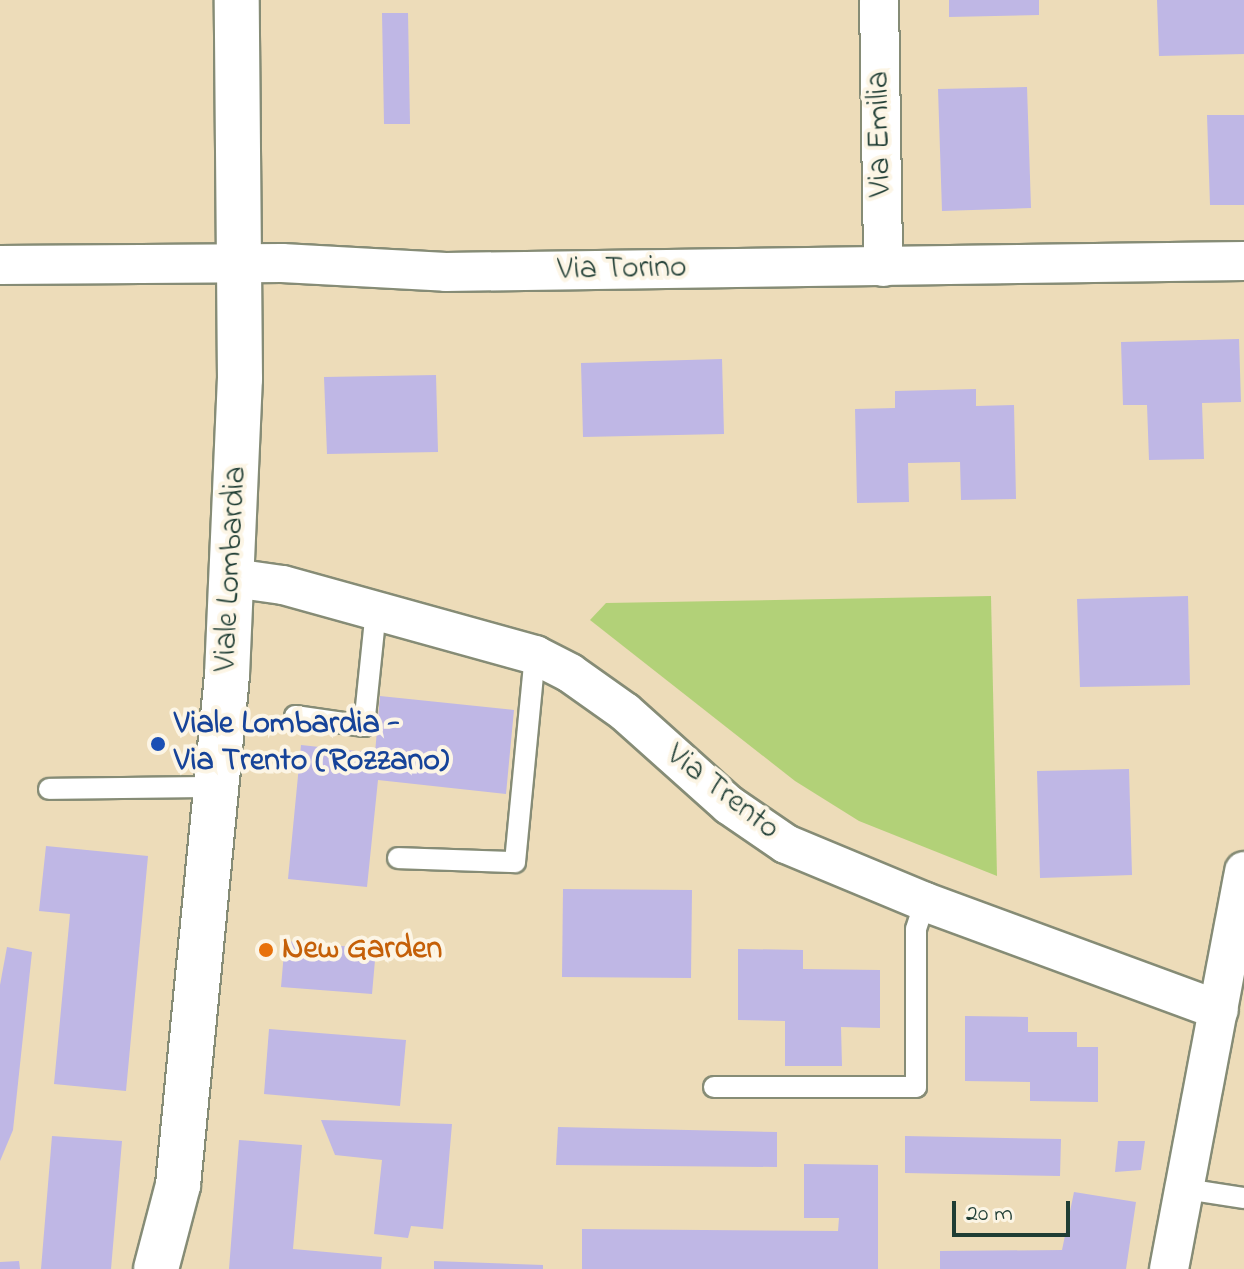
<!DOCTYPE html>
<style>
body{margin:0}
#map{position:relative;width:1244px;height:1269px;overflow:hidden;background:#eddcb9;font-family:"Indie Flower",sans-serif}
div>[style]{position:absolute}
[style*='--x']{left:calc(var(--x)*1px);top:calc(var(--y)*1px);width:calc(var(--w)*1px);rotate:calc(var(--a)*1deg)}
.green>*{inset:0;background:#b2d178}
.building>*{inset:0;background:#bfb7e5}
.roads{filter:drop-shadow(2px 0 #868c76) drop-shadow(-2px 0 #868c76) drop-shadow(0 2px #868c76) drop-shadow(0 -2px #868c76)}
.service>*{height:20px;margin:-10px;padding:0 10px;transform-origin:10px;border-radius:10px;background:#fff}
.minor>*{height:38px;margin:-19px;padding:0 19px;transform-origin:19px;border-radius:19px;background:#fff}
.tertiary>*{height:44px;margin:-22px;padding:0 22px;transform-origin:22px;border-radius:22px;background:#fff}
.dots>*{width:22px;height:22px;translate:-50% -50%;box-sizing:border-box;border:4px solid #fcf5e5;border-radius:50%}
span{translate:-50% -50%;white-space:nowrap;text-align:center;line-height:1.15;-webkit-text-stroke:8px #fcf5e5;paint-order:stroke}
.street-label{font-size:32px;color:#1f3d34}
.transit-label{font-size:32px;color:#164399;font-weight:700}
.left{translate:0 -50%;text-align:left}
.food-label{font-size:32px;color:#c56008;font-weight:700}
.scale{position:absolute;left:952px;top:1201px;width:118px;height:36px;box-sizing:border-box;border:4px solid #1f3d34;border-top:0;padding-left:10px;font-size:24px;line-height:28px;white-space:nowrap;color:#1f3d34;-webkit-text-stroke:6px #fcf5e5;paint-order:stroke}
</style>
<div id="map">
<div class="green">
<div style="clip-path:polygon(991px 596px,997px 876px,859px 821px,795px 781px,590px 620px,606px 603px)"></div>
</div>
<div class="building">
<div style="clip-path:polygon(949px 0,1039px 0,1039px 15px,949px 17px)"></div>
<div style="clip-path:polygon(1157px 0,1244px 0,1244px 54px,1159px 56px)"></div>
<div style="clip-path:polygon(382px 13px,408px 13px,410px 124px,384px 124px)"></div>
<div style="clip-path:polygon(1027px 87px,1031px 208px,942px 211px,938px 89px)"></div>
<div style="clip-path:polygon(1207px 115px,1244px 115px,1244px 205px,1210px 205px)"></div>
<div style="clip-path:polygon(1239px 339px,1241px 402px,1202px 403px,1204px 459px,1149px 460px,1147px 405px,1123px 405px,1121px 342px)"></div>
<div style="clip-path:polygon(722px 359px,724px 434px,583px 437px,581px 363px)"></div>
<div style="clip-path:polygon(436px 375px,438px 452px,327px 454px,324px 377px)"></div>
<div style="clip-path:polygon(976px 389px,976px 406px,1014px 405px,1016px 499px,961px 500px,960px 462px,908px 463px,909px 502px,857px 503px,855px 409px,895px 408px,895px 391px)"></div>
<div style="clip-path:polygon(1188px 596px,1190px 685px,1080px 687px,1077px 599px)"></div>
<div style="clip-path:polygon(380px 696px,514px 710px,506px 794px,378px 780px,367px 887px,288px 879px,301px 745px,375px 753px)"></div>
<div style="clip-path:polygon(1129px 769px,1132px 875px,1040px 878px,1037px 771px)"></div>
<div style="clip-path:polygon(46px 846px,148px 856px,126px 1091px,54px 1084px,70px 914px,39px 911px)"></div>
<div style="clip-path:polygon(563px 889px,692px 890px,691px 978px,562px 977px)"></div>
<div style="clip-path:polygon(285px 941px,376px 949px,372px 994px,281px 987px)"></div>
<div style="clip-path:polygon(7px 947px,32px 952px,13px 1130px,0 1161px,0 985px)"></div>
<div style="clip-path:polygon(738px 949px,803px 950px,803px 969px,880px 970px,880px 1028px,841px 1027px,842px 1066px,785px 1066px,785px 1021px,738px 1020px)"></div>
<div style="clip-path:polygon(965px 1016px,1028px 1017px,1028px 1032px,1077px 1032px,1077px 1047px,1098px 1047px,1098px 1102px,1030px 1101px,1030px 1082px,965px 1081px)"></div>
<div style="clip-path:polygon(269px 1029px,406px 1040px,400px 1106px,264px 1094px)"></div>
<div style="clip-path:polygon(321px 1120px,452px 1124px,443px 1229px,411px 1226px,408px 1238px,374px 1234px,382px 1160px,335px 1155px)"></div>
<div style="clip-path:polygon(558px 1127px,777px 1132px,777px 1167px,556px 1165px)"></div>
<div style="clip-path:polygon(52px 1136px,122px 1141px,111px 1269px,41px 1269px)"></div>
<div style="clip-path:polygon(905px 1136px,1061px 1139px,1060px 1176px,905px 1173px)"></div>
<div style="clip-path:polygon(239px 1140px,302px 1145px,293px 1249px,382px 1257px,381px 1269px,229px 1269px)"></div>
<div style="clip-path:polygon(1118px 1141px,1145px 1141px,1141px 1170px,1115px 1172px)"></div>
<div style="clip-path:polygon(804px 1164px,878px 1165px,878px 1269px,582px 1269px,582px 1229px,838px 1231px,839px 1218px,804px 1218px)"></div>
<div style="clip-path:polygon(1074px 1192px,1136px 1202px,1126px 1269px,940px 1269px,940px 1251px,1062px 1250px)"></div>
<div style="clip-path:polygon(19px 1261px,20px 1269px,0 1269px,0 1262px)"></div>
<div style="clip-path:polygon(434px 1261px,543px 1265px,543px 1269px,434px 1269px)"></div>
</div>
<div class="roads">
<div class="service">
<div style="--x:295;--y:716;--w:70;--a:8.2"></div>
<div style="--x:364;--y:726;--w:117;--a:-84.1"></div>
<div style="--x:49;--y:789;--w:168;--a:-0.7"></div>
<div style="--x:398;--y:858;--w:117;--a:2"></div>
<div style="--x:515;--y:862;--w:208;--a:-84.5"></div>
<div style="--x:714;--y:1087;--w:202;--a:0"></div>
<div style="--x:916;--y:1087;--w:158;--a:-90"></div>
<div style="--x:916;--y:929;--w:28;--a:-72"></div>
<div style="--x:1185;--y:1189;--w:60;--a:8.7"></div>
</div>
<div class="minor">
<div style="--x:879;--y:0;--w:267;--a:89.1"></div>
<div style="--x:0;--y:265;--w:282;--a:-0.4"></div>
<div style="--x:282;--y:263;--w:164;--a:3.1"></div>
<div style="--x:446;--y:272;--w:798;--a:-0.79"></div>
<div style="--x:233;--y:578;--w:50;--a:8"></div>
<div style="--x:283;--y:585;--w:262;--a:15.5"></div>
<div style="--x:535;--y:655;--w:39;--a:27"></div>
<div style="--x:570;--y:673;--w:67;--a:35.3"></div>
<div style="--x:625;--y:712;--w:140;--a:41.8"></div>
<div style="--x:729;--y:805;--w:69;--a:34.4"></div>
<div style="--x:786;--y:844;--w:151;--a:22.6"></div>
<div style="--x:925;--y:902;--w:313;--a:20.2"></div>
<div style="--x:1169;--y:1269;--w:405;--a:-79.3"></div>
</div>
<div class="tertiary">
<div style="--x:156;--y:1269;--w:87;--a:-75.3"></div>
<div style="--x:178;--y:1185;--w:512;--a:-84.51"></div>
<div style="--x:227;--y:675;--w:296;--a:-87.5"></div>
<div style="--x:240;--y:379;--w:379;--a:-90.5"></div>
</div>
</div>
<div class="dots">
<div style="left:158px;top:744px;background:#1a4fb4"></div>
<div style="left:266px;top:950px;background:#e8710a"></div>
</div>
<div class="street-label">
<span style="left:881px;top:134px;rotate:-91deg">Via Emilia</span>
<span style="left:622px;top:270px;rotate:-1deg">Via Torino</span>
<span style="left:232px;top:569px;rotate:-87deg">Viale Lombardia</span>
<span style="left:722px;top:793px;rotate:38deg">Via Trento</span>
</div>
<div class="transit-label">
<span class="left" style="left:174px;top:744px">Viale Lombardia -<br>Via Trento (Rozzano)</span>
</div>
<div class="food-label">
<span class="left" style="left:282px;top:950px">New Garden</span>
</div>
<div class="scale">20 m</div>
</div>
